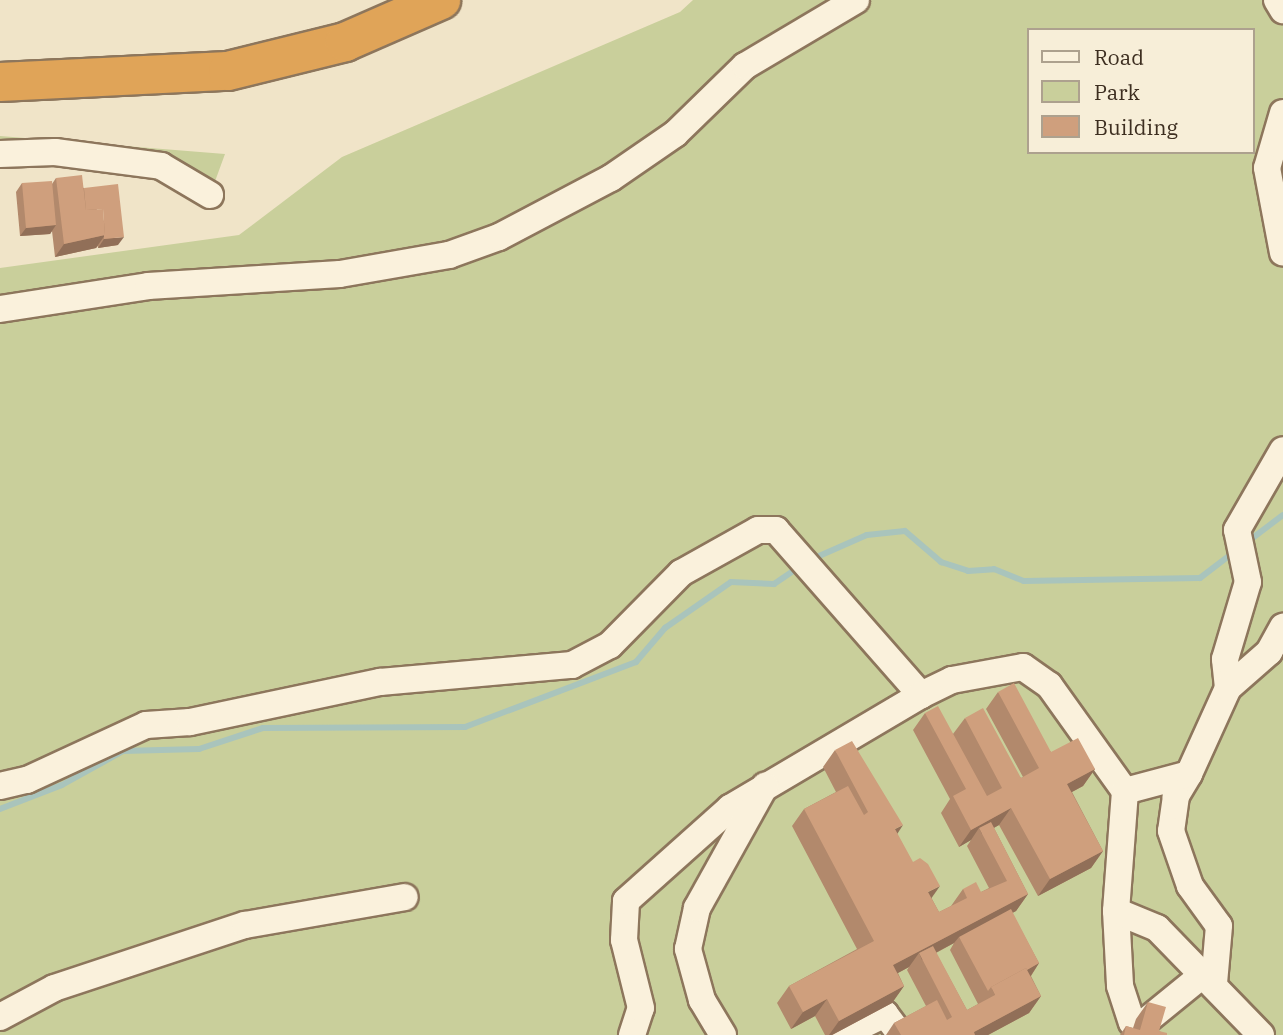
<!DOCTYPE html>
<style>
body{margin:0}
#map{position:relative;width:1283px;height:1035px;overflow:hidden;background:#f0e4c8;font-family:"IBM Plex Serif",serif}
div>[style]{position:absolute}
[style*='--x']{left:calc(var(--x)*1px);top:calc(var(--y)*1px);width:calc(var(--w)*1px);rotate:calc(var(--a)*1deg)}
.green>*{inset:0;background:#c9cf9b}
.stream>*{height:6px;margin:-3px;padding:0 3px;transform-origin:3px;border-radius:3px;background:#a9c4bc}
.roads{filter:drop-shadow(2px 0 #8d765c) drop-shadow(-2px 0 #8d765c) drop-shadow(0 2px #8d765c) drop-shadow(0 -2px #8d765c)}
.minor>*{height:26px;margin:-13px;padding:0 13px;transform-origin:13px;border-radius:13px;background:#faf1dc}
.highway>*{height:38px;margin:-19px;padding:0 19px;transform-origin:19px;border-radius:19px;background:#e0a458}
.wall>*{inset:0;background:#b2896c}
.shaded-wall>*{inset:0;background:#916f58}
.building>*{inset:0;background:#cf9f7d}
span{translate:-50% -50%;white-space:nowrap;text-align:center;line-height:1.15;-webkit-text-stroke:5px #f7eed8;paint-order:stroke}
.legend{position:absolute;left:1027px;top:28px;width:228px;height:126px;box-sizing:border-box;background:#f7eed8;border:2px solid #ada18e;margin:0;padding:9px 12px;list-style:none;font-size:21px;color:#3d2e20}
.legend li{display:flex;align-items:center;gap:14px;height:35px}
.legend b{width:35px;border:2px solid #ada18e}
</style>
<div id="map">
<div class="green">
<div style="clip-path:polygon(evenodd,693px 0,1283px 0,1283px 1035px,0 1035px,0 268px,239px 235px,342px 157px,680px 12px,693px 0,1029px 30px,1253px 30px,1253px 152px,1029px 152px,1029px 30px)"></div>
<div style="clip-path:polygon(0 136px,225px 154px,210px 195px,182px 176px,0 154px)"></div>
</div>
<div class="stream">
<div style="--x:1246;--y:543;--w:46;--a:-37.1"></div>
<div style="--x:810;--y:560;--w:62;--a:-23.7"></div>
<div style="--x:867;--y:535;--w:38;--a:-6"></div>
<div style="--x:905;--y:531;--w:48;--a:40.7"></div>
<div style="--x:941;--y:562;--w:28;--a:18"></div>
<div style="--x:968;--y:571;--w:26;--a:-4"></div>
<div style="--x:994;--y:569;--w:32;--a:22"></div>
<div style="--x:1024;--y:581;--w:176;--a:-1"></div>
<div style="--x:1200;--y:578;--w:43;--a:-37.4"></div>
<div style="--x:0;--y:809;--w:66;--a:-21.2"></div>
<div style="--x:62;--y:785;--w:70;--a:-29.1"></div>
<div style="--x:123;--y:751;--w:76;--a:-1.5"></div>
<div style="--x:199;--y:749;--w:67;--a:-18.2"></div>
<div style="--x:263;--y:728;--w:202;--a:-0.3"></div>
<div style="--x:465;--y:727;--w:183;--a:-20.8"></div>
<div style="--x:636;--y:662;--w:45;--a:-49.5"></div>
<div style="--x:665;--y:628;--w:80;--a:-34.9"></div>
<div style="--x:731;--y:582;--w:43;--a:2.7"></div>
<div style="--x:774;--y:584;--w:32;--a:-34"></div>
</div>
<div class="roads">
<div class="minor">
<div style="--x:1277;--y:0;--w:12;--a:59"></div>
<div style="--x:1283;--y:113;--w:57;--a:106.2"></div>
<div style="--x:1267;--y:168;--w:86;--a:79.3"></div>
<div style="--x:0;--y:154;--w:55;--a:-2.1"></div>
<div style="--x:55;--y:152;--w:107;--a:7.5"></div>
<div style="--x:161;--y:166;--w:57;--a:30.6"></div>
<div style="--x:0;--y:309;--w:150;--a:-8.8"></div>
<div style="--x:148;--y:286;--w:192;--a:-3.6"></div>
<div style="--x:340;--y:274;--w:111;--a:-9.9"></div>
<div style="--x:449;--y:255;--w:53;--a:-19.8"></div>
<div style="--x:499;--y:237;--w:127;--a:-27.8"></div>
<div style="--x:611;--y:178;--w:78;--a:-34.5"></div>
<div style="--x:675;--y:134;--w:98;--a:-44.2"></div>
<div style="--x:745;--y:66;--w:129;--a:-30.7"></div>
<div style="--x:1228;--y:688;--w:29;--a:-96"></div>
<div style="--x:1225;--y:659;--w:80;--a:-73.4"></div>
<div style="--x:1248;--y:582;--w:53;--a:-101.9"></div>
<div style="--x:1237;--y:530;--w:92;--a:-60.1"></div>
<div style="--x:1189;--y:774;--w:26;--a:121"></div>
<div style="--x:1176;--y:796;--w:35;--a:98"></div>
<div style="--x:1171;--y:831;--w:58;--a:70.9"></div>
<div style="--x:1190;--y:886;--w:49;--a:54.1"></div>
<div style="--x:1219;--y:926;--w:57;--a:95"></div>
<div style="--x:0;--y:786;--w:28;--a:-13"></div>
<div style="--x:27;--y:780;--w:131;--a:-24.8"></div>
<div style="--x:146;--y:725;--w:44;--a:-3.9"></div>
<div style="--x:190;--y:722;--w:194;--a:-11.9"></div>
<div style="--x:380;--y:682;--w:193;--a:-5.1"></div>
<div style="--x:572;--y:665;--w:43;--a:-27.8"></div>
<div style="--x:610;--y:645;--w:101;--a:-45.4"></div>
<div style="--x:681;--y:573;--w:88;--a:-29.2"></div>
<div style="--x:758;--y:530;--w:18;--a:0"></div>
<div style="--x:776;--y:530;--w:220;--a:48.7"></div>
<div style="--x:1116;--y:911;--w:75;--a:86.9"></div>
<div style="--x:1120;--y:986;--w:38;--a:72"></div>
<div style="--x:1132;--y:1022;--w:9;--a:18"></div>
<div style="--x:1141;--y:1025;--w:82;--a:-39.1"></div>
<div style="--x:0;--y:1017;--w:61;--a:-28.2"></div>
<div style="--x:54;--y:988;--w:201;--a:-18.3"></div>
<div style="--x:245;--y:925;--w:162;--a:-9.9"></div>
<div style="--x:632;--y:1035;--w:28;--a:-72"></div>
<div style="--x:641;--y:1008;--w:70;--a:-104"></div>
<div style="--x:624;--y:940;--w:39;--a:-87"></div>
<div style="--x:626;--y:901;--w:140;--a:-41.8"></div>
<div style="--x:730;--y:808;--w:222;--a:-30.6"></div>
<div style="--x:921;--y:695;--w:34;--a:-26"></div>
<div style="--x:952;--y:680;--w:72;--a:-10.4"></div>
<div style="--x:1023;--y:667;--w:32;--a:35"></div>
<div style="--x:1049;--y:685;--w:130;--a:54.4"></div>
<div style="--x:723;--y:1035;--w:41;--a:-121"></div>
<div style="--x:702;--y:1000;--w:53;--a:-105.4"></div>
<div style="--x:688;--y:949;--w:42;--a:-77.6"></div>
<div style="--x:697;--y:908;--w:140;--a:-60.9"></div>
<div style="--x:842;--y:1035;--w:48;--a:-26"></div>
<div style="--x:885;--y:1014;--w:21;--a:53"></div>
<div style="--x:1261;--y:1035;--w:149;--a:-134.2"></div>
<div style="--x:1157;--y:928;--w:44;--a:-157.5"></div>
<div style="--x:1116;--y:911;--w:120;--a:-85.7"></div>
<div style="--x:1125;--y:791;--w:66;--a:-14.9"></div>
<div style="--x:1189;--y:774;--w:94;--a:-65.6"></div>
<div style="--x:1228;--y:688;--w:55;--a:-41.3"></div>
<div style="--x:1269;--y:652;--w:29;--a:-61"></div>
</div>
<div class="highway">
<div style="--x:0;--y:82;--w:228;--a:-2.8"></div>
<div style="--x:228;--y:71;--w:121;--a:-13.9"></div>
<div style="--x:345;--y:42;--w:105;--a:-23.6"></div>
</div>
</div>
<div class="wall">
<div style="clip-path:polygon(56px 178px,84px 188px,118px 245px,98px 248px,98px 246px,96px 248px,55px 257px,52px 231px,50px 234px,20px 236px,16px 192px,22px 183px,52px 184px)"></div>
<div style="clip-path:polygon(evenodd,998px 692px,1051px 752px,1095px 769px,1083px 786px,1072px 792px,1103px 851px,1091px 868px,1038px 896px,999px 825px,994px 828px,1028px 894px,1016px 911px,1012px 913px,1039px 963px,1031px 976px,1041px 996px,1029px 1013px,988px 1035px,886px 1035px,894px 1023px,926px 1006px,907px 970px,909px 967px,898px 973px,904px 986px,892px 1003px,832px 1035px,825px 1035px,815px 1016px,791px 1029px,777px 1003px,789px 986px,857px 949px,792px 826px,804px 809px,836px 792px,823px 767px,835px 750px,897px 834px,939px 912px,951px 906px,963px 889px,981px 892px,989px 888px,967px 846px,971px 840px,959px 847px,941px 813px,950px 799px,913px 730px,925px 713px,953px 734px,965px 718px,1021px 778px,1023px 777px,986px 709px,998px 692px,954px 943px,950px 950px,978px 1004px,967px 1010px,936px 953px,954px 943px)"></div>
<div style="clip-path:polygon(1148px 1002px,1159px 1031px,1167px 1035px,1120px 1035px,1126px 1026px,1133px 1028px,1136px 1019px)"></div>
</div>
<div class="shaded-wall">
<div style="clip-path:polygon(56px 225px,50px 234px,20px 236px,26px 228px)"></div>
<div style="clip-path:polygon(105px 235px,96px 248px,55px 257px,64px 244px)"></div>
<div style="clip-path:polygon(124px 237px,118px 245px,98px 248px,104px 239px)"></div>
<div style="clip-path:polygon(1095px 769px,1083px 786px,1055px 801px,1067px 784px)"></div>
<div style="clip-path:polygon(1011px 808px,999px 825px,982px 834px,979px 828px,971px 840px,959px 847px,971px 830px)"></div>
<div style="clip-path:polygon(903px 825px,892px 842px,895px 829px)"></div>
<div style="clip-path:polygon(1103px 851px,1091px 868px,1038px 896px,1050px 879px)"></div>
<div style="clip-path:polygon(940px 886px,928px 903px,928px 892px)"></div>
<div style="clip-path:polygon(1028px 894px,1016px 911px,961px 940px,959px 937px,954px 943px,922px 960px,919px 953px,909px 967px,881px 982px,893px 965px)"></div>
<div style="clip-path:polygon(1039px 963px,1030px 977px,995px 995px,992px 989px)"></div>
<div style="clip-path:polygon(904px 986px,892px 1003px,832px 1035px,829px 1035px,839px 1021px)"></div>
<div style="clip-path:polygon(1041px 996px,1029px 1013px,988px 1035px,971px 1035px,974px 1032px)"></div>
<div style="clip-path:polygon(827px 999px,815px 1016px,791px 1029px,803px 1012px)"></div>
</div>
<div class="building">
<div style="clip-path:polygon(82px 175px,86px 210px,103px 209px,105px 235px,64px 244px,56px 178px)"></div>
<div style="clip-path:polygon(52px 181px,56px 225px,26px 228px,22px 183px)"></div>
<div style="clip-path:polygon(118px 184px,124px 237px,104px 239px,104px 235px,105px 235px,103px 209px,86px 210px,84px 188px)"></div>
<div style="clip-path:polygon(1014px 683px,1051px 752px,1078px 738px,1095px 769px,1067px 784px,1103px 851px,1050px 879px,1011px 808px,971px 830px,953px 796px,966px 789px,925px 713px,938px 706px,987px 796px,1002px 788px,965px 718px,983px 708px,1021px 778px,1039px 768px,998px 692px)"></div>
<div style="clip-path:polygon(852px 741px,903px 825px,895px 829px,913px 862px,920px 858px,928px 864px,940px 886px,928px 892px,939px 912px,967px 898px,963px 889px,976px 882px,981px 892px,1007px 881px,979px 828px,991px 822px,1028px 894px,893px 965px,904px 986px,839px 1021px,827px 999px,803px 1012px,789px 986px,874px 941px,804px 809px,848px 786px,864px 815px,868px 812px,835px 750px)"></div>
<div style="clip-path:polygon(1011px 909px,1039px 963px,1027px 970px,1026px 968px,991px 987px,988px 991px,959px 937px)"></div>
<div style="clip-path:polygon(933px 946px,967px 1010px,995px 995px,991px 987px,1026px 968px,1041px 996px,974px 1032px,975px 1035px,901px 1035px,894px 1023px,937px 1000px,947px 1020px,952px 1017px,919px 953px)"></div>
<div style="clip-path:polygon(1148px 1002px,1166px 1007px,1159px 1031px,1167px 1033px,1167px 1035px,1124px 1035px,1126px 1026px,1140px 1030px)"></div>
</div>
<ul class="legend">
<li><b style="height:9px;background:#faf1dc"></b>Road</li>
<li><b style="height:19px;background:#c9cf9b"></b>Park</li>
<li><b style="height:19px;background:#cf9f7d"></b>Building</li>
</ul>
</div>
